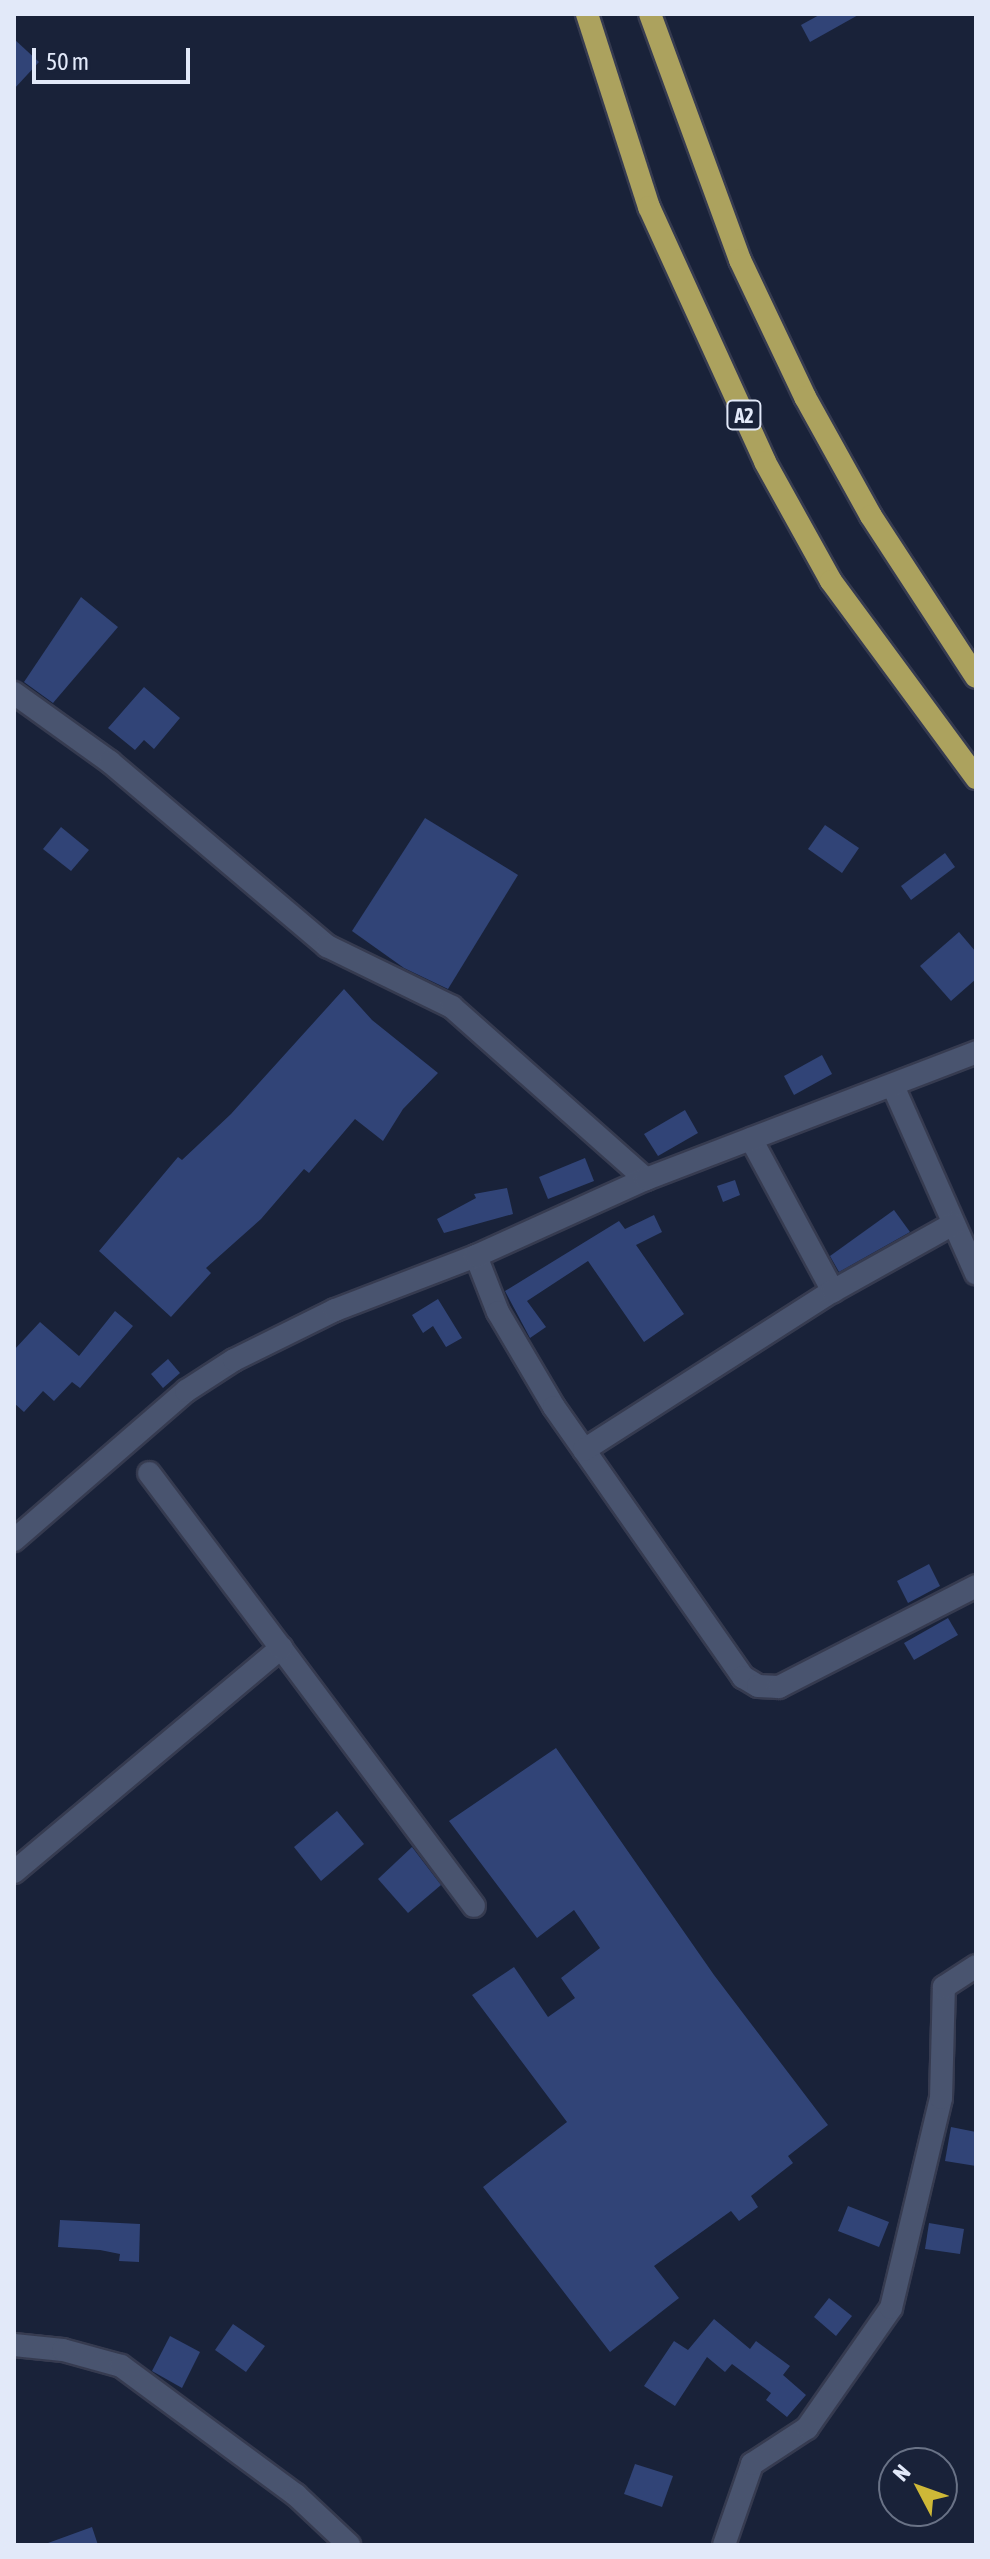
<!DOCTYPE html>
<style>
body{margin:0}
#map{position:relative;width:990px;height:2559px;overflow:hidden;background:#192239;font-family:"Asap Condensed",sans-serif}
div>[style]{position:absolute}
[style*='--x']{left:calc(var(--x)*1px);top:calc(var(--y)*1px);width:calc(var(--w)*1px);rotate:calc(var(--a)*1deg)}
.building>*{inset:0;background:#314477}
.roads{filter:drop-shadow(2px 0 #363b50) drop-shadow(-2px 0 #363b50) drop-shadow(0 2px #363b50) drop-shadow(0 -2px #363b50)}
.minor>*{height:22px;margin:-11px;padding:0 11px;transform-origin:11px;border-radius:11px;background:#49546f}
.trunk>*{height:22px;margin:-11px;padding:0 11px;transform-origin:11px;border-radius:11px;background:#aca25e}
span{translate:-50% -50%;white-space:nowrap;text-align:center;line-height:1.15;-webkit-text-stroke:6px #192239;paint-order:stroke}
.shield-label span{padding:2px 6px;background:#192239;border:2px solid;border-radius:6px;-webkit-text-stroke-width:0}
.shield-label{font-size:20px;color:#e2e9f9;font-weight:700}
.frame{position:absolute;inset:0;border:16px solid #e2e9f9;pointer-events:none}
.north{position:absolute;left:878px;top:2447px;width:80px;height:80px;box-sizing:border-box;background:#192239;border:2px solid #697286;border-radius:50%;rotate:311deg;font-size:22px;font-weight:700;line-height:32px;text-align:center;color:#e2e9f9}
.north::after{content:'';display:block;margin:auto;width:28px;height:36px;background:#ceb837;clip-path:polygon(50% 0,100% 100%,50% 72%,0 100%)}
.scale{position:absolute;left:32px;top:48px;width:158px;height:36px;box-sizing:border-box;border:4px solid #e2e9f9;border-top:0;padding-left:10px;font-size:24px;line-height:28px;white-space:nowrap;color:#e2e9f9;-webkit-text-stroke:6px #192239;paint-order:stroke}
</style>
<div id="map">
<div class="building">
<div style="clip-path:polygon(821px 14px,860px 14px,810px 42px,801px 25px)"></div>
<div style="clip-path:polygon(14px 39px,39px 62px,14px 89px)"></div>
<div style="clip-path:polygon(81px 597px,118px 627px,53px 703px,24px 682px)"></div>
<div style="clip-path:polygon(144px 687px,180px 718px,154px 749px,144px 740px,135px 750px,108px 728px)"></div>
<div style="clip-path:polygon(425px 818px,518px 875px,448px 989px,404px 968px,352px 931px)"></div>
<div style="clip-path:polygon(825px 825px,859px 848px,842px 873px,808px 849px)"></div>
<div style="clip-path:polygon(61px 827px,89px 850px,71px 871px,43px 849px)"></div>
<div style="clip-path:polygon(945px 853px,955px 867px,911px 900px,901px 886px)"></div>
<div style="clip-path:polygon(959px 932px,976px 952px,976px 979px,951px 1001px,920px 966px)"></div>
<div style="clip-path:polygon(344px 989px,372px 1020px,438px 1073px,403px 1109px,383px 1141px,355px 1119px,309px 1173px,304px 1169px,261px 1219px,206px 1268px,211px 1273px,171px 1317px,99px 1251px,178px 1157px,182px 1160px,231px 1114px)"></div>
<div style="clip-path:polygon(822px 1055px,832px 1074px,794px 1095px,784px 1076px)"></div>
<div style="clip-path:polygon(685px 1110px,698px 1133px,658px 1156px,644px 1134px)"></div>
<div style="clip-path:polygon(585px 1158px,594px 1181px,548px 1199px,539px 1177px)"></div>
<div style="clip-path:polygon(735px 1180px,740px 1195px,723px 1202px,717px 1186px)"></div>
<div style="clip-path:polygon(507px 1188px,513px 1214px,444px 1233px,437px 1219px,476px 1198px,474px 1194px)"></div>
<div style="clip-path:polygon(894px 1210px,910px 1232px,839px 1272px,830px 1256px)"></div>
<div style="clip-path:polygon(654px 1215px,662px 1232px,636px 1245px,684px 1314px,644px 1342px,588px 1261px,527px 1301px,546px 1327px,530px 1338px,505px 1291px,619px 1221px,625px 1229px)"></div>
<div style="clip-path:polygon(438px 1299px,462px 1338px,446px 1347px,433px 1326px,423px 1333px,412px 1315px)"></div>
<div style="clip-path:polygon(115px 1311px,133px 1326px,80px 1388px,72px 1382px,54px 1401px,43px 1391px,24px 1412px,14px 1403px,14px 1350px,40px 1322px,79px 1356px)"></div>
<div style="clip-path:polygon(168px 1359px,180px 1373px,163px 1388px,151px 1374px)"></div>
<div style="clip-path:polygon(929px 1564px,940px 1586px,908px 1603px,897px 1581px)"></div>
<div style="clip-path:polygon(948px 1618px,958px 1635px,914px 1660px,904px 1643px)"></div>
<div style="clip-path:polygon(556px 1748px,714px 1975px,828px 2125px,788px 2156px,793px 2163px,751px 2196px,758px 2207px,739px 2221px,731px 2211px,654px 2266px,679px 2298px,610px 2352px,483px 2187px,567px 2122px,472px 1995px,514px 1967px,548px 2017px,575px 1998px,561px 1978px,600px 1948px,574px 1910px,537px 1938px,449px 1821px)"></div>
<div style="clip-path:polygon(337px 1811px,364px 1844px,321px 1881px,294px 1847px)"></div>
<div style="clip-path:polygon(412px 1847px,441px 1885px,408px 1913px,378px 1879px)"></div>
<div style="clip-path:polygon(951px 2127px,976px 2132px,976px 2166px,945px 2161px)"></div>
<div style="clip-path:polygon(848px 2206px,889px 2222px,879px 2247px,838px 2231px)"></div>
<div style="clip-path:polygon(60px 2220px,140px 2224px,139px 2262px,119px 2261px,120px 2254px,100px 2250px,58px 2247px)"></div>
<div style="clip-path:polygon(929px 2223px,964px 2229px,960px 2254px,925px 2249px)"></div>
<div style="clip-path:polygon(829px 2298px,852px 2316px,836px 2336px,814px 2317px)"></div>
<div style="clip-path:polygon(714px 2319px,750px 2349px,756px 2341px,790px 2366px,783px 2375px,806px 2395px,787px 2417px,766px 2400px,771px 2393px,732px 2364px,725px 2372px,707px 2357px,675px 2406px,644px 2386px,674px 2341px,688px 2350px)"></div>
<div style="clip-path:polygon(233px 2324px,265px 2346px,246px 2372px,215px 2350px)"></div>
<div style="clip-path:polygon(170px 2336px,200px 2352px,182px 2388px,152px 2371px)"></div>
<div style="clip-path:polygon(635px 2464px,673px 2476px,662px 2507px,624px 2494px)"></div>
<div style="clip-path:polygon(92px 2527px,98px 2545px,48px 2545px,48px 2543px)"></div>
</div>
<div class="roads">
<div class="minor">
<div style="--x:14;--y:693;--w:118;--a:35.7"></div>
<div style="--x:110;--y:762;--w:285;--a:40.3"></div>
<div style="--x:327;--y:946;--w:139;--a:26"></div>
<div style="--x:452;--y:1007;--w:259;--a:41.6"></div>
<div style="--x:893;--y:1086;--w:205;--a:66.1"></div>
<div style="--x:751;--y:1139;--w:173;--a:61.7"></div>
<div style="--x:476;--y:1256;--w:60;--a:68.6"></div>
<div style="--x:498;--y:1312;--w:110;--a:59.5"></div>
<div style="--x:554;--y:1407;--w:330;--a:55"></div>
<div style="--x:743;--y:1677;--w:17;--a:31"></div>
<div style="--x:758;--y:1686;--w:21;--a:3"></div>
<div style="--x:779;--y:1687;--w:221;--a:-27.1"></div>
<div style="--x:584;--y:1450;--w:295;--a:-32.6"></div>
<div style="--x:833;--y:1291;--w:137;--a:-29.2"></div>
<div style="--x:14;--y:1540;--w:228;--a:-40.9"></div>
<div style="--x:186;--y:1391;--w:57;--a:-32.9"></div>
<div style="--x:234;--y:1360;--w:113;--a:-26.3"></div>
<div style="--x:335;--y:1310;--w:151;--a:-21"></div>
<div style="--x:476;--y:1256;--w:187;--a:-24.4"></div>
<div style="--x:646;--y:1179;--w:354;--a:-21"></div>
<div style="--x:281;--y:1648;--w:322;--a:53.2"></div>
<div style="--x:14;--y:1872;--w:349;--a:-40"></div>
<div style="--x:281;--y:1648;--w:219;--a:-127"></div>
<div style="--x:14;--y:2345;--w:49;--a:5.8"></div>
<div style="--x:63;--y:2350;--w:60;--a:15.4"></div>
<div style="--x:121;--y:2366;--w:217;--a:36.4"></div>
<div style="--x:296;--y:2495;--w:73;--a:43.3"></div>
<div style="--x:724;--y:2545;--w:86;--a:-70.9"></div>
<div style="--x:752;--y:2464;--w:66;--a:-33.2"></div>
<div style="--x:807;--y:2428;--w:146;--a:-55"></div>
<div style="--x:891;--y:2308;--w:216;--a:-76.6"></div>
<div style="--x:941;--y:2098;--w:111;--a:-88.5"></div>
<div style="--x:944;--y:1987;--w:38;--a:-33"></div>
</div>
<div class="trunk">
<div style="--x:587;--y:14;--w:203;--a:72.2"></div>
<div style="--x:649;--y:207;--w:280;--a:65.5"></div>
<div style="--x:765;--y:462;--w:136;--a:61"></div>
<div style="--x:831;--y:581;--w:245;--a:53.6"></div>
<div style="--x:650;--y:14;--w:262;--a:69.9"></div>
<div style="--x:740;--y:260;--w:152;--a:64.6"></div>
<div style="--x:805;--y:397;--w:136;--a:61"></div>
<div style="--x:871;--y:516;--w:192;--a:56.9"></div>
</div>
</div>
<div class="shield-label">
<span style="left:744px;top:415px">A2</span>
</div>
<div class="frame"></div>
<div class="north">N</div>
<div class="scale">50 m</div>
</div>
